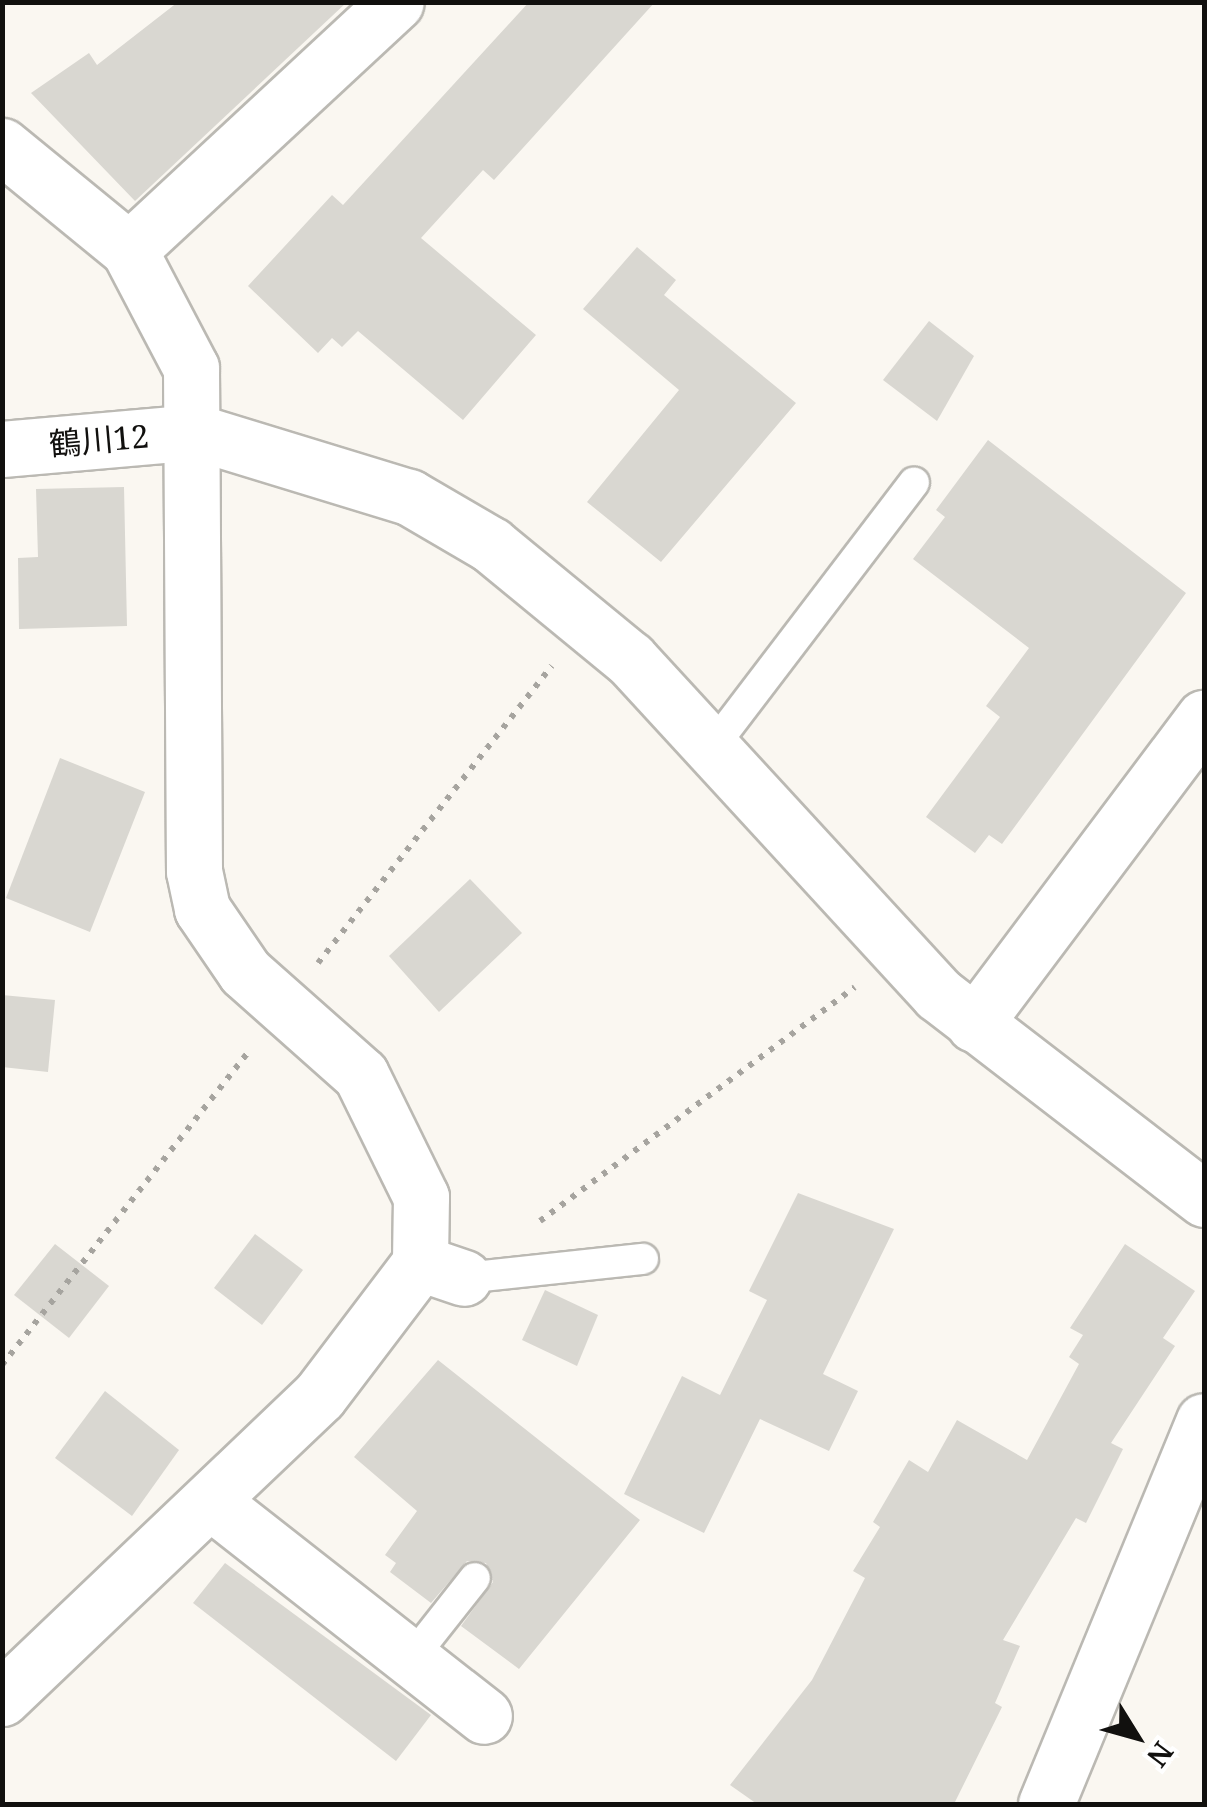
<!DOCTYPE html>
<meta charset="utf-8">
<style>
body{margin:0}
#map{position:relative;width:1207px;height:1807px;overflow:hidden;background:#faf7f1;font-family:"Noto Serif","Noto Sans JP",serif}
div>[style]{position:absolute}
[style*='--x']{left:calc(var(--x)*1px);top:calc(var(--y)*1px);width:calc(var(--w)*1px);rotate:calc(var(--a)*1deg)}
.building>*{inset:0;background:#d9d7d1}
.path>*{height:6px;margin-top:-3px;transform-origin:0;background:repeating-linear-gradient(90deg,#a6a49f 0 5px,transparent 0 13px)}
.roads{filter:drop-shadow(2px 0 #bbb9b3) drop-shadow(-2px 0 #bbb9b3) drop-shadow(0 2px #bbb9b3) drop-shadow(0 -2px #bbb9b3)}
.service>*{height:30px;margin:-15px;padding:0 15px;transform-origin:15px;border-radius:15px;background:#fff}
.minor>*{height:55px;margin:-27.5px;padding:0 27.5px;transform-origin:27.5px;border-radius:27.5px;background:#fff}
.tertiary>*{height:55px;margin:-27.5px;padding:0 27.5px;transform-origin:27.5px;border-radius:27.5px;background:#fff}
span{translate:-50% -50%;white-space:nowrap;text-align:center;line-height:1.15;-webkit-text-stroke:8px #fff;paint-order:stroke}
.street-label{font-size:32px;color:#11100e}
.frame{position:absolute;inset:0;border:5px solid #11100e;pointer-events:none}
.north{position:absolute;left:1087px;top:1687px;width:100px;height:100px;-webkit-text-stroke:8px #fff;paint-order:stroke;rotate:127deg;font-size:28px;font-weight:700;line-height:40px;text-align:center;color:#11100e}
.north::after{content:'';display:block;margin:auto;width:35px;height:45px;background:#11100e;clip-path:polygon(50% 0,100% 100%,50% 72%,0 100%)}
</style>
<div id="map">
<div class="building">
<div style="clip-path:polygon(178px 2px,347px 2px,135px 201px,31px 93px,89px 53px,97px 65px)"></div>
<div style="clip-path:polygon(529px 2px,655px 2px,494px 180px,483px 170px,421px 238px,536px 335px,463px 420px,358px 331px,342px 347px,332px 338px,318px 353px,248px 286px,332px 195px,343px 205px)"></div>
<div style="clip-path:polygon(637px 247px,676px 280px,664px 295px,796px 403px,661px 562px,587px 502px,679px 390px,583px 309px)"></div>
<div style="clip-path:polygon(929px 321px,974px 356px,937px 421px,883px 380px)"></div>
<div style="clip-path:polygon(988px 440px,1186px 593px,1002px 844px,989px 835px,975px 853px,926px 817px,1000px 717px,986px 706px,1029px 648px,913px 559px,945px 517px,936px 510px)"></div>
<div style="clip-path:polygon(124px 487px,127px 626px,19px 629px,18px 558px,38px 557px,36px 489px)"></div>
<div style="clip-path:polygon(60px 758px,145px 792px,90px 932px,6px 898px)"></div>
<div style="clip-path:polygon(470px 879px,522px 933px,439px 1012px,389px 956px)"></div>
<div style="clip-path:polygon(2px 995px,55px 1000px,48px 1072px,2px 1067px)"></div>
<div style="clip-path:polygon(798px 1193px,894px 1229px,823px 1374px,858px 1391px,829px 1451px,760px 1419px,704px 1533px,624px 1494px,682px 1376px,720px 1395px,767px 1300px,749px 1291px)"></div>
<div style="clip-path:polygon(255px 1234px,303px 1270px,262px 1325px,214px 1288px)"></div>
<div style="clip-path:polygon(55px 1244px,109px 1286px,69px 1338px,14px 1295px)"></div>
<div style="clip-path:polygon(1125px 1244px,1195px 1291px,1163px 1338px,1175px 1346px,1111px 1443px,1123px 1449px,1086px 1523px,1076px 1518px,1003px 1640px,1020px 1646px,995px 1703px,1002px 1707px,954px 1804px,757px 1804px,730px 1785px,812px 1680px,865px 1578px,853px 1571px,880px 1527px,873px 1522px,909px 1460px,928px 1472px,957px 1420px,1027px 1460px,1079px 1364px,1069px 1357px,1083px 1335px,1070px 1328px)"></div>
<div style="clip-path:polygon(545px 1290px,598px 1315px,577px 1366px,522px 1340px)"></div>
<div style="clip-path:polygon(438px 1360px,640px 1520px,519px 1669px,461px 1626px,493px 1582px,486px 1563px,467px 1561px,431px 1603px,390px 1572px,396px 1563px,385px 1555px,417px 1511px,354px 1457px)"></div>
<div style="clip-path:polygon(105px 1391px,179px 1450px,132px 1516px,55px 1458px)"></div>
<div style="clip-path:polygon(225px 1563px,431px 1715px,396px 1761px,193px 1603px)"></div>
</div>
<div class="path">
<div style="--x:318;--y:963;--w:378;--a:-51.8"></div>
<div style="--x:540;--y:1221;--w:392;--a:-36.6"></div>
<div style="--x:2;--y:1365;--w:400;--a:-51.8"></div>
</div>
<div class="roads">
<div class="service">
<div style="--x:711;--y:749;--w:335;--a:-52.7"></div>
<div style="--x:464;--y:1278;--w:180;--a:-6.1"></div>
<div style="--x:411;--y:1659;--w:103;--a:-51.7"></div>
</div>
<div class="minor">
<div style="--x:2;--y:146;--w:164;--a:39.3"></div>
<div style="--x:129;--y:250;--w:133;--a:62.3"></div>
<div style="--x:191;--y:368;--w:503;--a:89.66"></div>
<div style="--x:194;--y:871;--w:39;--a:78"></div>
<div style="--x:202;--y:909;--w:76;--a:55.7"></div>
<div style="--x:245;--y:972;--w:155;--a:41.6"></div>
<div style="--x:361;--y:1075;--w:136;--a:63.8"></div>
<div style="--x:421;--y:1197;--w:66;--a:90.9"></div>
<div style="--x:420;--y:1263;--w:167;--a:127.2"></div>
<div style="--x:319;--y:1396;--w:438;--a:136.4"></div>
<div style="--x:129;--y:250;--w:364;--a:-42.9"></div>
<div style="--x:2;--y:449;--w:195;--a:-5"></div>
<div style="--x:420;--y:1263;--w:46;--a:18.8"></div>
<div style="--x:210;--y:1501;--w:348;--a:38.1"></div>
<div style="--x:1046;--y:1804;--w:414;--a:-67.6"></div>
</div>
<div class="tertiary">
<div style="--x:196;--y:432;--w:223;--a:17"></div>
<div style="--x:409;--y:497;--w:95;--a:30.3"></div>
<div style="--x:491;--y:545;--w:180;--a:39.4"></div>
<div style="--x:630;--y:659;--w:455;--a:47.4"></div>
<div style="--x:938;--y:994;--w:336;--a:37.6"></div>
<div style="--x:974;--y:1024;--w:383;--a:-53.1"></div>
</div>
</div>
<div class="street-label">
<span style="left:99px;top:440px;rotate:-5deg">鶴川12</span>
</div>
<div class="frame"></div>
<div class="north">N</div>
</div>
